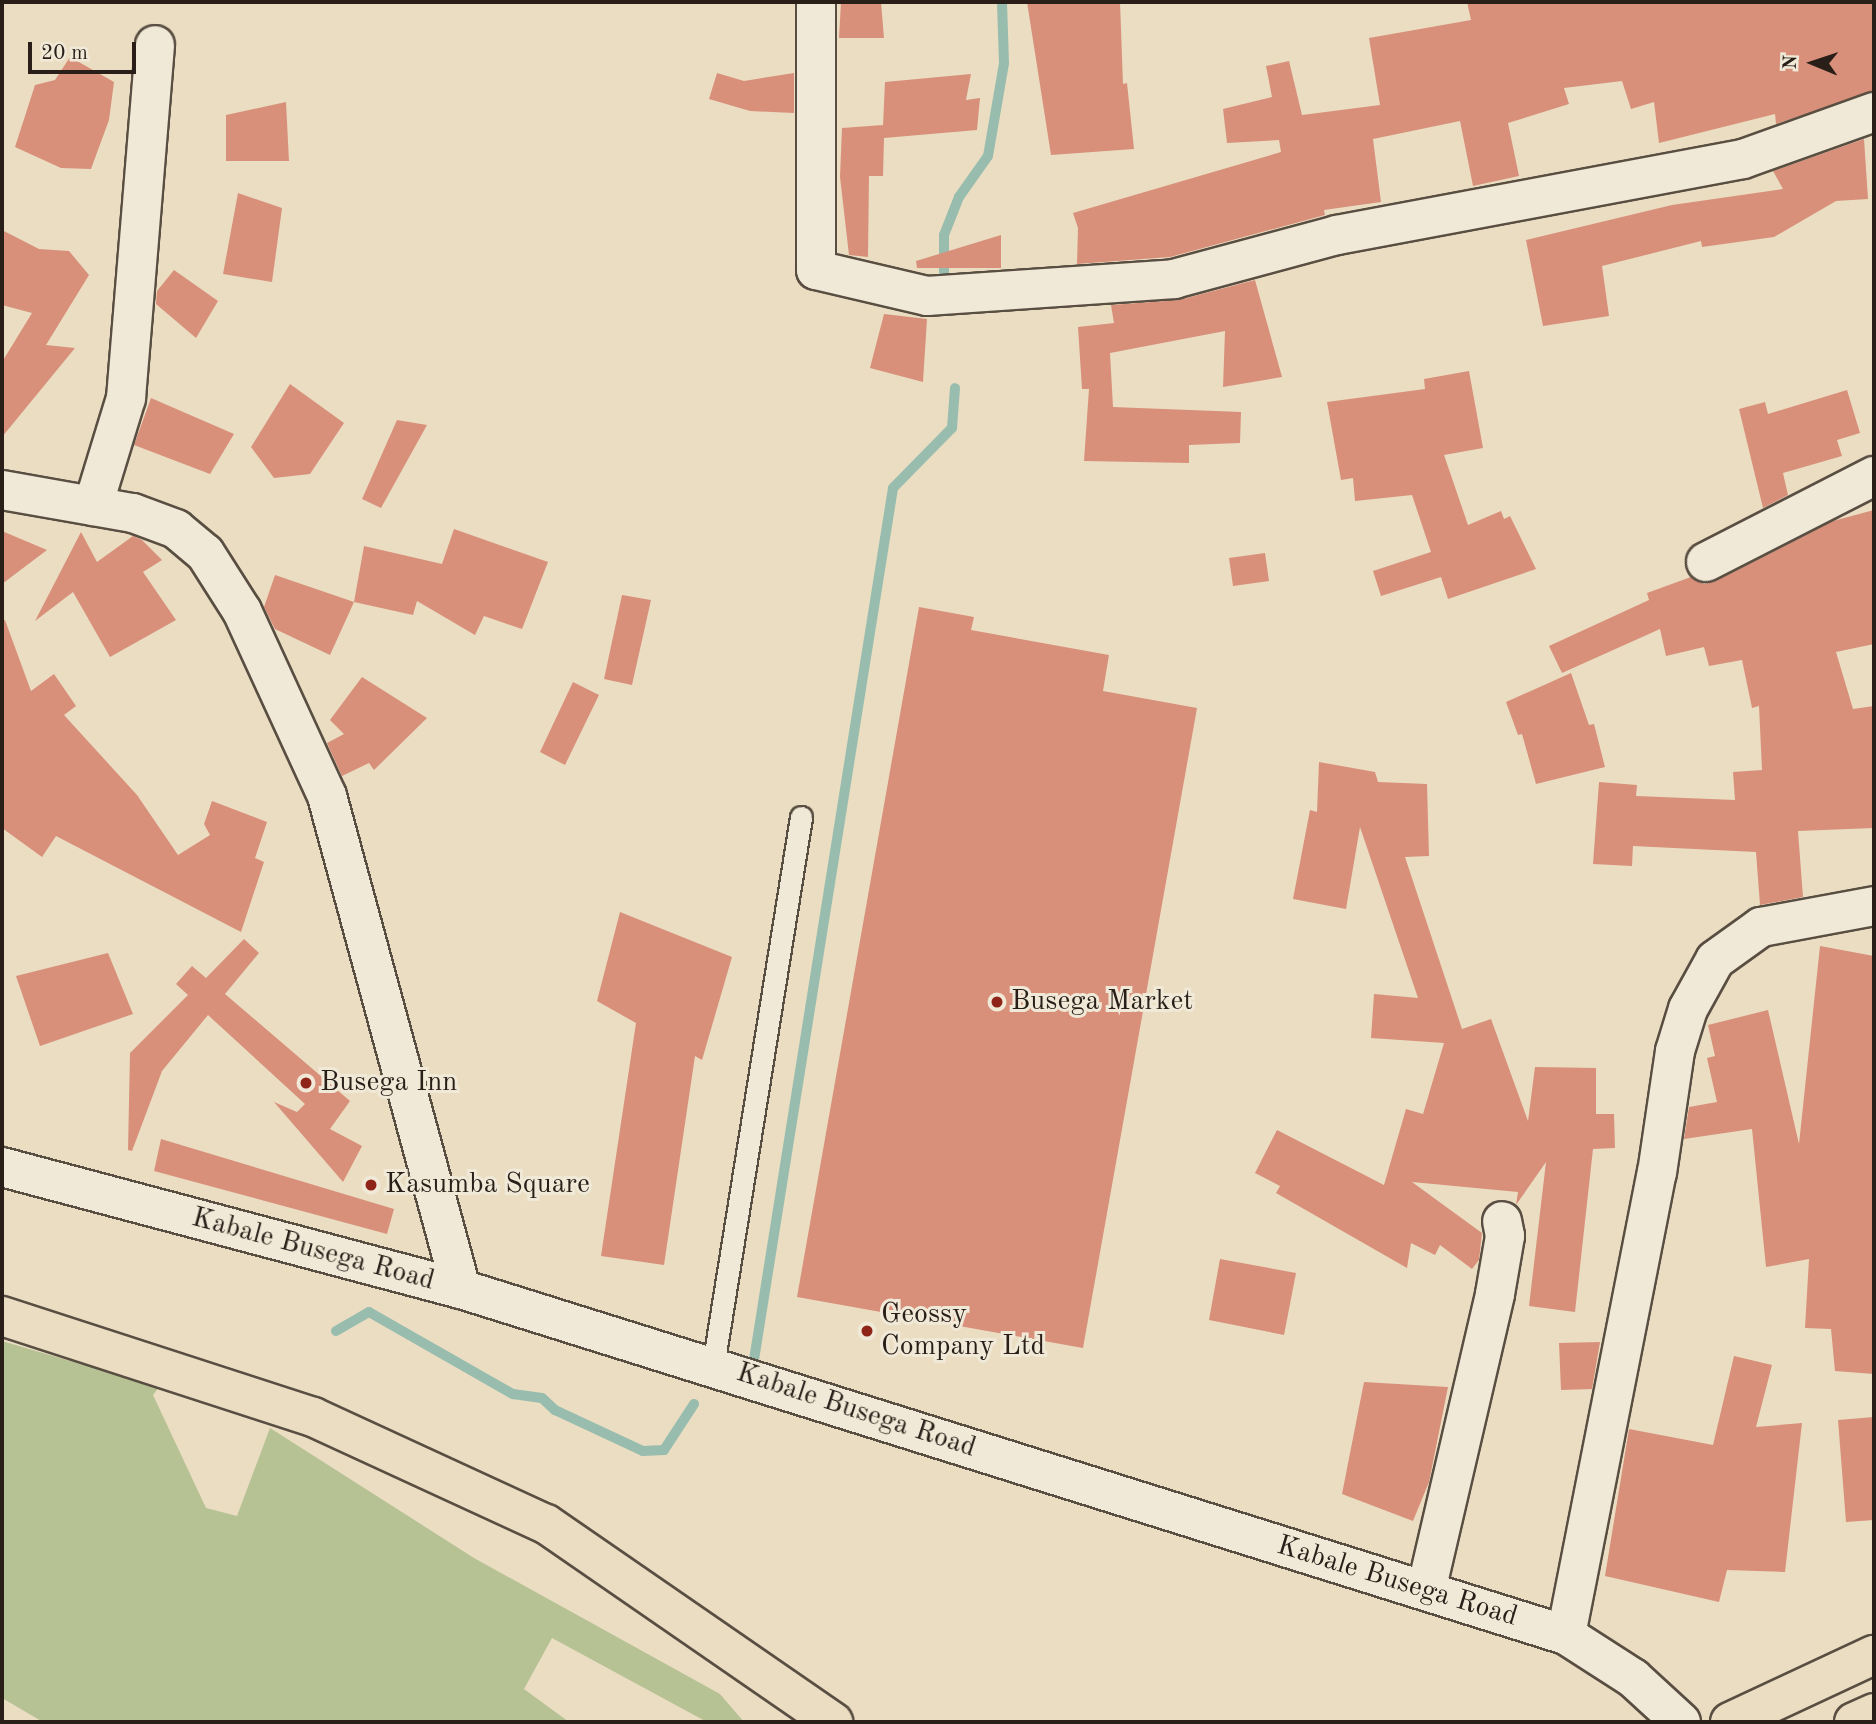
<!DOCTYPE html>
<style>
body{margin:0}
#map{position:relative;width:1876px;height:1724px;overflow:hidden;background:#eaddc2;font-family:"Old Standard TT",serif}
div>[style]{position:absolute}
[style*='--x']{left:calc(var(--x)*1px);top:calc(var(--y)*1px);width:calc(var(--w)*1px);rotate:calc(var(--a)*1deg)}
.green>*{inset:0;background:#b6c194}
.stream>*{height:10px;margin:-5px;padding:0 5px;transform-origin:5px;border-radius:5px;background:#98bdae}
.building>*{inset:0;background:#d8907b}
.roads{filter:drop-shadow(2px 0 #594e42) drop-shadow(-2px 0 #594e42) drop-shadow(0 2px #594e42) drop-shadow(0 -2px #594e42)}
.lane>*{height:21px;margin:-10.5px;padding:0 10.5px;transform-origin:10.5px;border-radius:10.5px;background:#f1e9d7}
.street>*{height:38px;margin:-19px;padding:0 19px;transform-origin:19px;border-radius:19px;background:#f1e9d7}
.secondary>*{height:38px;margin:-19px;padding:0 19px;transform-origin:19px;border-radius:19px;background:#f1e9d7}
.highway>*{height:38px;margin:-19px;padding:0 19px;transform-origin:19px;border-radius:19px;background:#eaddc2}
.dots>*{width:19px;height:19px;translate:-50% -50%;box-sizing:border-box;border:4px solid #f1e9d7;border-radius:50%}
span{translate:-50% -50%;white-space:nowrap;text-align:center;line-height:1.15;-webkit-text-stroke:6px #f1e9d7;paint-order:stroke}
.poi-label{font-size:28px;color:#291e18}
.left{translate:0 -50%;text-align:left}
.street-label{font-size:28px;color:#291e18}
.frame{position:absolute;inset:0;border:4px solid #291e18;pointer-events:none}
.north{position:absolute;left:1778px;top:28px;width:70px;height:70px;-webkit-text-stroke:5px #f1e9d7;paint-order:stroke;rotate:272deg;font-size:19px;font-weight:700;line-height:28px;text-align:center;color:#291e18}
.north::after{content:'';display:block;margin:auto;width:24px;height:32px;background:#291e18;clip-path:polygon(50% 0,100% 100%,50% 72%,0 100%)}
.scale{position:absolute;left:28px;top:42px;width:108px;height:32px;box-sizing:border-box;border:4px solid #291e18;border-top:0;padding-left:9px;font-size:21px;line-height:24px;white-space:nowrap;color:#291e18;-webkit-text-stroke:5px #f1e9d7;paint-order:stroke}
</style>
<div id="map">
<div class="green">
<div style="clip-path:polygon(2px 1341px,159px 1387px,153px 1395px,206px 1508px,237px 1516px,270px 1428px,474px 1558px,720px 1694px,744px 1722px,707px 1722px,552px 1638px,524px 1689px,569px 1722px,43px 1722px,2px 1698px)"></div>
</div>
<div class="stream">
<div style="--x:944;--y:287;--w:52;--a:-90"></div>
<div style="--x:944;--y:235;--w:41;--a:-68.5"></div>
<div style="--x:959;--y:197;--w:50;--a:-54.7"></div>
<div style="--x:988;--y:156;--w:94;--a:-80.2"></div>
<div style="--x:1004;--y:63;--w:61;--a:-91.9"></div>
<div style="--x:336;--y:1331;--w:38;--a:-30"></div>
<div style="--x:369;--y:1312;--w:166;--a:29.7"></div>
<div style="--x:513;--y:1394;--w:29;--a:8"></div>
<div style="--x:542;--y:1398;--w:18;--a:43"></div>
<div style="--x:555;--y:1410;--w:97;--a:25"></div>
<div style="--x:643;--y:1451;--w:21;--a:-3"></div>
<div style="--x:664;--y:1450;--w:55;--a:-56.9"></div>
<div style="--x:753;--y:1366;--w:889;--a:-80.94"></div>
<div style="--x:893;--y:488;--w:84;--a:-45.5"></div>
<div style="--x:952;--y:428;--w:40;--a:-85.7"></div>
</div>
<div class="building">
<div style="clip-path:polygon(841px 2px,881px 2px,884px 38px,839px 38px)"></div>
<div style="clip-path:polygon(1027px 2px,1120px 2px,1123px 84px,1127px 83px,1134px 149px,1051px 155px)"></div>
<div style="clip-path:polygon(1467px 2px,1874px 2px,1874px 91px,1776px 124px,1775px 114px,1659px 143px,1654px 102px,1631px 109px,1622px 81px,1564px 88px,1569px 104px,1508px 123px,1519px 176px,1473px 186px,1460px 121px,1373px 139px,1381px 202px,1324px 210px,1325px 215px,1170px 257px,1077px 264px,1078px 228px,1073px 213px,1281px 152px,1279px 140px,1227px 143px,1223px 109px,1272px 97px,1266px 66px,1289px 61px,1302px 115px,1380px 105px,1369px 38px,1471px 20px)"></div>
<div style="clip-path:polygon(70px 57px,114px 82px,109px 120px,91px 169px,61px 168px,15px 147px,35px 85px,55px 80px)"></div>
<div style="clip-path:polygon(717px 73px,744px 81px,794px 73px,794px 113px,750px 111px,709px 99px)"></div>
<div style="clip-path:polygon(971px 74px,966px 100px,980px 98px,977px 130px,884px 138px,883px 176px,869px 176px,868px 257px,849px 255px,840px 177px,842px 128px,883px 125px,885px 82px)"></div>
<div style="clip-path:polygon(286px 102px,289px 161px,226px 161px,226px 115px)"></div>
<div style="clip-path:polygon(1864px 139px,1868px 199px,1836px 201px,1774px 237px,1702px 247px,1701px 241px,1602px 266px,1609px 316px,1543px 326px,1526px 240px,1672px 205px,1783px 189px,1773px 171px)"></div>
<div style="clip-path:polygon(238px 193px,282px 208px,272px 282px,223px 274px)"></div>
<div style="clip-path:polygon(2px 230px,39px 249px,69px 251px,89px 275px,46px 345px,75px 348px,2px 437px,2px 362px,32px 313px,2px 305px)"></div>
<div style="clip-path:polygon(1001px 235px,1001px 268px,917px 268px,916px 261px)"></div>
<div style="clip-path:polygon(174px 270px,218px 301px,196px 338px,156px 304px,157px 291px)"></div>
<div style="clip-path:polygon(1255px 280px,1282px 377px,1223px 387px,1225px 331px,1110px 353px,1113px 407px,1241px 412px,1240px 443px,1189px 445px,1189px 463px,1084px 461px,1089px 389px,1082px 389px,1078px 327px,1114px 323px,1111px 305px,1179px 300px)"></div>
<div style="clip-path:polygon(884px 314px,927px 319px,923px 382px,870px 368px)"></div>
<div style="clip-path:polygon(1469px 371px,1483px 448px,1444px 455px,1468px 525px,1501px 511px,1504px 519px,1510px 516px,1536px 569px,1448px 599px,1441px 577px,1381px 596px,1373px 571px,1431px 552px,1412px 495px,1355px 501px,1353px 478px,1341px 480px,1327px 402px,1425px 389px,1424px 379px)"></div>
<div style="clip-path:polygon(290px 384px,344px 423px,310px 474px,274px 478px,251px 447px)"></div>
<div style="clip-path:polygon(1847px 390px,1860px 433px,1837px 440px,1842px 456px,1783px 473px,1788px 495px,1763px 508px,1739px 409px,1765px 402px,1768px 414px)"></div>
<div style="clip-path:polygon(151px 398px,234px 434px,210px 474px,134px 445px)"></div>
<div style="clip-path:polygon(397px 420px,427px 425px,381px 508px,362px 499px)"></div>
<div style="clip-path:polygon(1874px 510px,1874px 644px,1836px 652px,1853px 709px,1874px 706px,1874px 828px,1798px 831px,1803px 897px,1760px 905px,1756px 852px,1633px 846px,1632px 866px,1593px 864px,1599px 782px,1637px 785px,1636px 796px,1735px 800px,1733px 772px,1762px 770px,1759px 706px,1752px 708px,1742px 660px,1709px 666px,1704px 647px,1666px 656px,1660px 629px,1562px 673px,1549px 646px,1649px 600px,1647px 593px,1691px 577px,1704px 584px,1716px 581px,1833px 521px)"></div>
<div style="clip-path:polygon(454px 529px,548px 562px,522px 629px,484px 616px,475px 635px,417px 601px,413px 615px,354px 602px,364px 546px,442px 564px)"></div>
<div style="clip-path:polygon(2px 531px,47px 550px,2px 584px)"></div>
<div style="clip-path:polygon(81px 532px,97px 562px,133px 536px,142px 540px,162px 560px,143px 572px,176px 620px,110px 657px,73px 592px,35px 621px)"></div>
<div style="clip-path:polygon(1265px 553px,1269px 581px,1233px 586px,1229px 558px)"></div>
<div style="clip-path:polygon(275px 575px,354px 602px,330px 655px,275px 629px,264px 607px)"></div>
<div style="clip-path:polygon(622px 595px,651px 600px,632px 685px,604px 679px)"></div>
<div style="clip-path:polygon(919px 607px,974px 617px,971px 630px,1109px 655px,1103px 691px,1197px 708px,1083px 1348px,797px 1297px)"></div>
<div style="clip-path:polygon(5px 620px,31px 691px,54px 674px,76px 706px,64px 715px,137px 795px,178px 855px,210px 835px,204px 824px,212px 801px,267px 822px,255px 858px,264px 862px,241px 932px,56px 836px,42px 857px,2px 828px,2px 621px)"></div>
<div style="clip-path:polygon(1571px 673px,1589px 725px,1594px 724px,1605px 767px,1536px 784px,1522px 734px,1518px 735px,1506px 702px)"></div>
<div style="clip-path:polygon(362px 677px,427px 718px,374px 770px,369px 763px,342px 776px,327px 743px,344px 734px,330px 720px)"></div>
<div style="clip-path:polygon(573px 682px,599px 695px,565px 765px,540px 752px)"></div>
<div style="clip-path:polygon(1319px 762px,1375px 772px,1378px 782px,1427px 784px,1429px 856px,1405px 857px,1462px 1029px,1491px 1019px,1528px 1121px,1535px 1067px,1596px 1068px,1596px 1114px,1614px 1114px,1615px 1148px,1593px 1149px,1575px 1312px,1529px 1306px,1546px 1162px,1516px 1205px,1518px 1192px,1412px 1182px,1482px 1233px,1479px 1260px,1472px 1269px,1440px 1245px,1435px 1255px,1411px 1243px,1407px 1268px,1276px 1193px,1280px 1186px,1255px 1173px,1277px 1130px,1384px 1185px,1406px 1109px,1423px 1114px,1444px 1043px,1371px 1038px,1374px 994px,1418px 998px,1360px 827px,1346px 909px,1293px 899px,1310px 810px,1317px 812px)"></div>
<div style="clip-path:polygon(620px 912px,732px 957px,702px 1060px,695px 1056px,664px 1265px,601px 1256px,636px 1023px,597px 1001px)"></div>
<div style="clip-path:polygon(244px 939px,259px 953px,225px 994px,350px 1101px,330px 1129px,362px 1146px,343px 1182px,274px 1102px,297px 1112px,305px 1104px,208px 1015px,162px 1071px,132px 1151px,128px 1150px,130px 1053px,188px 995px,176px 984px,192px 966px,206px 978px)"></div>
<div style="clip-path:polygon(1820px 946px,1874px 956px,1874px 1374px,1835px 1371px,1831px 1329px,1805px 1328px,1809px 1259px,1766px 1267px,1752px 1129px,1684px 1139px,1689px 1107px,1717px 1102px,1707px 1058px,1715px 1056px,1708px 1025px,1768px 1010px,1799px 1144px)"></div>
<div style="clip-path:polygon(108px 953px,133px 1014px,40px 1046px,16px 976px)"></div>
<div style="clip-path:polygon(161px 1139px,394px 1209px,387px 1234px,154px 1171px)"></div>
<div style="clip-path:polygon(1220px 1259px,1296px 1273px,1284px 1335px,1209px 1320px)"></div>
<div style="clip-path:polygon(1600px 1342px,1592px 1389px,1561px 1390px,1559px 1343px)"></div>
<div style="clip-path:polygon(1734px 1356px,1772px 1365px,1756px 1427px,1802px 1423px,1785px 1572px,1727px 1570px,1719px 1602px,1605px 1576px,1629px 1429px,1713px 1445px)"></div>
<div style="clip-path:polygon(1364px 1382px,1448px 1387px,1429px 1482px,1413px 1521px,1342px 1494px)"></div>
<div style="clip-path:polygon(1874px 1417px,1874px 1520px,1846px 1522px,1838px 1420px)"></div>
</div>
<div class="roads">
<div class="lane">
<div style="--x:713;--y:1366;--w:556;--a:-80.89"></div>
</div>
<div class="street">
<div style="--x:816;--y:2;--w:268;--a:90"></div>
<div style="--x:816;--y:270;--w:114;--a:13.2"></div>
<div style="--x:927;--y:296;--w:248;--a:-3.9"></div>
<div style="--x:1174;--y:279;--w:169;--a:-15.1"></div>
<div style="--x:1337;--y:235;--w:413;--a:-10.6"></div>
<div style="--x:1743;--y:159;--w:139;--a:-19.7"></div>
<div style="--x:2;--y:490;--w:133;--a:10"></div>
<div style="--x:133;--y:513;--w:46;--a:20.4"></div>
<div style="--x:176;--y:529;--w:38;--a:40"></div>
<div style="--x:205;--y:553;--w:69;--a:57.5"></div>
<div style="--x:242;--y:611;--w:204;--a:65.3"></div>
<div style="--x:327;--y:796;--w:511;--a:74.79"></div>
<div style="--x:93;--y:506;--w:113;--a:-73"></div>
<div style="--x:126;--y:398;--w:354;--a:-85.3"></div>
<div style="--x:1706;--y:562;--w:189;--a:-27.1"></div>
<div style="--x:1426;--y:1591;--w:305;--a:-76.9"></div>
<div style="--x:1495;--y:1294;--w:59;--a:-80.2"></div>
<div style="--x:1505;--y:1236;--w:15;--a:-101"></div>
<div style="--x:1566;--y:1635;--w:471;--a:-78.9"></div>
<div style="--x:1657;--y:1173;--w:123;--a:-81.6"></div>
<div style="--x:1675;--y:1051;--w:44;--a:-72.8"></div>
<div style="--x:1688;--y:1009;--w:56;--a:-61.1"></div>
<div style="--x:1715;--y:960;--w:57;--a:-35.7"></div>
<div style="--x:1761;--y:927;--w:115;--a:-10.5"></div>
</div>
<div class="secondary">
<div style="--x:2;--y:1167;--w:475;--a:14.9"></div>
<div style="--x:461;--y:1289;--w:1158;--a:17.39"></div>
<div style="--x:1566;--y:1635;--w:80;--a:32.7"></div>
<div style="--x:1633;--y:1678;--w:65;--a:42.5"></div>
</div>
<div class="highway">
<div style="--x:2;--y:1316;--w:327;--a:18"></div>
<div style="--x:313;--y:1417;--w:256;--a:24.7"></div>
<div style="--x:546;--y:1524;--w:349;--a:34.6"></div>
<div style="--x:1730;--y:1722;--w:159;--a:-25"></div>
<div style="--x:1854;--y:1722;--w:22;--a:-24"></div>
</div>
</div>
<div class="dots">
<div style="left:997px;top:1002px;background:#8f2418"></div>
<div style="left:306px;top:1083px;background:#8f2418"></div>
<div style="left:371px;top:1185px;background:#8f2418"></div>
<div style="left:867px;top:1331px;background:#8f2418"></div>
</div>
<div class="poi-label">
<span class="left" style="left:1011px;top:1002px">Busega Market</span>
<span class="left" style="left:320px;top:1083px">Busega Inn</span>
<span class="left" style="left:385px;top:1185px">Kasumba Square</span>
<span class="left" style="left:881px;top:1331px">Geossy<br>Company Ltd</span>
</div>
<div class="street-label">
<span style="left:313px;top:1250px;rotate:15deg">Kabale Busega Road</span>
<span style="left:856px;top:1411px;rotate:18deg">Kabale Busega Road</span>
<span style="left:1397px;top:1582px;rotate:17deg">Kabale Busega Road</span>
</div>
<div class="frame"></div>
<div class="north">N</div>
<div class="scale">20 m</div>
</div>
